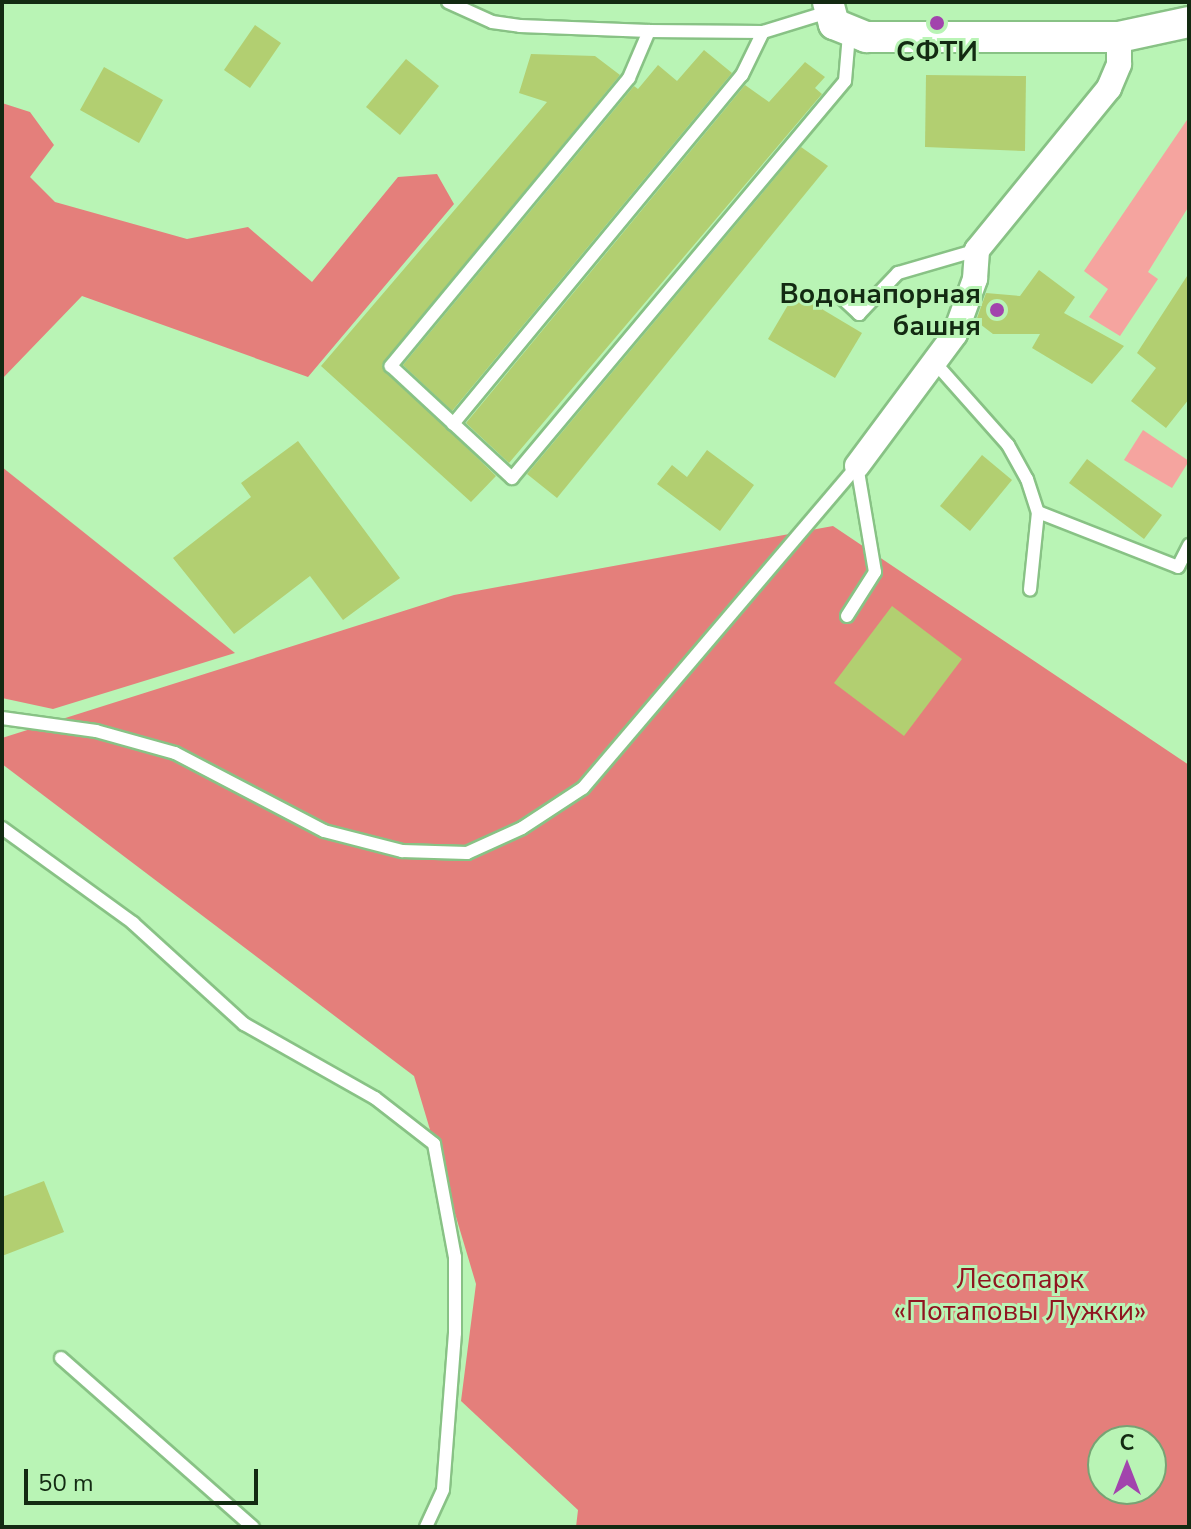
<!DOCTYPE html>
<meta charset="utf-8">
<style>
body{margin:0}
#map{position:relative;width:1191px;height:1529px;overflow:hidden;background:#b9f4b5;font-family:"Nunito Sans",sans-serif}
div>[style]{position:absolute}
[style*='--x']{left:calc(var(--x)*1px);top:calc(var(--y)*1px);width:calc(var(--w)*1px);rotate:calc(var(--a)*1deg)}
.green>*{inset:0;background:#f5a49f}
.forest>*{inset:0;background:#e47f7b}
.building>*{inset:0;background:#b2cf71}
.roads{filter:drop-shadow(2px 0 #88c285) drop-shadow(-2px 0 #88c285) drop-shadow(0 2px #88c285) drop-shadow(0 -2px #88c285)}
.service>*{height:12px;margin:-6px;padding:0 6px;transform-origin:6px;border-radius:6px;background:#fff}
.minor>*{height:24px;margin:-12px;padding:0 12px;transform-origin:12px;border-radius:12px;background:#fff}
.tertiary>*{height:30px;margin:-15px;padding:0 15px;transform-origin:15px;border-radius:15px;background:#fff}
.dots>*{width:22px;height:22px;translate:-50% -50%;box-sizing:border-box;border:4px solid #b9f4b5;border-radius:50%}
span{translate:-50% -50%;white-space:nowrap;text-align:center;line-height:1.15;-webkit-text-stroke:6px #b9f4b5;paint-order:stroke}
.poi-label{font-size:28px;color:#132a12;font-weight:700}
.right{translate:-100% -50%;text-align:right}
.park-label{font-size:28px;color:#8f1520}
.frame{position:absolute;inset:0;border:4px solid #132a12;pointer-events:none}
.north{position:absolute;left:1087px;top:1425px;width:80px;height:80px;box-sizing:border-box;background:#b9f4b5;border:2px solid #77a374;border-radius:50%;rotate:0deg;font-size:22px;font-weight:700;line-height:32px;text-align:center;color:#132a12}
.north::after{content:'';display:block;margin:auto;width:28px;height:36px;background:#a244ad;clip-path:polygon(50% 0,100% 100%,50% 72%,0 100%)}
.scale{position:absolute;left:24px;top:1469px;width:234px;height:36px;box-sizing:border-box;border:4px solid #132a12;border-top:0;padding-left:10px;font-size:24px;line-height:28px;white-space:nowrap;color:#132a12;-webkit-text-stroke:6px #b9f4b5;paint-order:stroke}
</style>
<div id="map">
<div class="green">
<div style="clip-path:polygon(1189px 117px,1189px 206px,1148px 272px,1158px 279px,1120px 336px,1089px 317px,1108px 289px,1084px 271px)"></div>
<div style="clip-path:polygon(1143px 430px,1189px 461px,1172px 488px,1124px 460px)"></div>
</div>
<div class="forest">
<div style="clip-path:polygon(2px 103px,30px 112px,54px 145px,30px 177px,55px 202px,187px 239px,248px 227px,312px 282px,398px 177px,437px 174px,454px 204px,308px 377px,82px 296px,2px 379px)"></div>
<div style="clip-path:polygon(2px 467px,235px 653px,53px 709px,2px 698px)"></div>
<div style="clip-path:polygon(evenodd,833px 526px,1189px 765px,1189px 1527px,576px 1527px,578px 1510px,461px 1401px,476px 1284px,414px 1076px,2px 764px,2px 738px,454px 595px,833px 526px,1103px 1441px,1151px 1441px,1151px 1489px,1103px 1489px,1103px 1441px)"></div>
</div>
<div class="building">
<div style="clip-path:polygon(255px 25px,281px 43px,250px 88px,224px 70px)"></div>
<div style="clip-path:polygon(704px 50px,732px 73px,452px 411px,403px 365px,634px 86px,638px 89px,658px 65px,677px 81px)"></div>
<div style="clip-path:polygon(531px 54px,595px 56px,620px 75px,382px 365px,496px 476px,471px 502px,321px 366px,547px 102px,519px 93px)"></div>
<div style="clip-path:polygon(406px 59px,439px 86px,400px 135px,366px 107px)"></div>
<div style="clip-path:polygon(805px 62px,825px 77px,815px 88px,822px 94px,509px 463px,466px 423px,745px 85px,769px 102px)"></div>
<div style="clip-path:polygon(104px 67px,163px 100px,139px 143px,80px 110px)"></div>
<div style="clip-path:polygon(926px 75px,1026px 76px,1025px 151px,925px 147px)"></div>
<div style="clip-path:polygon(801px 147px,828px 166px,557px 498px,527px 474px)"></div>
<div style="clip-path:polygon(1039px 270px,1075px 297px,1064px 313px,1124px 346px,1092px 384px,1032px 348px,1040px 334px,993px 334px,976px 321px,986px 293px,1020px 296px)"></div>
<div style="clip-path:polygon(1189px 273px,1189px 399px,1166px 428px,1131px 401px,1156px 368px,1137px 353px)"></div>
<div style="clip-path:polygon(795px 293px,862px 333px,835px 378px,768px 339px)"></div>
<div style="clip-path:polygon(298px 441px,400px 578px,343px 620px,310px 576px,234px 634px,173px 558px,251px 497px,241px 483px)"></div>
<div style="clip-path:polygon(707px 450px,754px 485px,720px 531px,657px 484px,672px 465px,687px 477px)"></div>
<div style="clip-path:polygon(982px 455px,1012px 480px,970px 531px,940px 506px)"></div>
<div style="clip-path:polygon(1087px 459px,1162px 515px,1144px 539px,1069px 483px)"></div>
<div style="clip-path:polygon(892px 606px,962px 659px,904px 736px,834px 683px)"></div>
<div style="clip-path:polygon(44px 1181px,64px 1232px,2px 1256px,2px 1197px)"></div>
</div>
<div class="roads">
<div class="service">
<div style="--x:448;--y:2;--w:48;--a:24.4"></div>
<div style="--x:492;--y:22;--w:28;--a:8"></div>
<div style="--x:520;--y:26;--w:129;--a:2.2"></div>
<div style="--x:649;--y:31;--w:114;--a:0.5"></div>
<div style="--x:763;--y:32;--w:68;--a:-17.1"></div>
<div style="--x:649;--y:31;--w:51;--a:113.1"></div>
<div style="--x:629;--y:78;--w:374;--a:129.6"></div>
<div style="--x:391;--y:366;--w:165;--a:42.8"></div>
<div style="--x:512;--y:478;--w:518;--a:-50.01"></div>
<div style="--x:845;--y:81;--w:47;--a:-85.1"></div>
<div style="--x:841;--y:297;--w:25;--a:43"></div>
<div style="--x:859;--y:314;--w:57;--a:-46.4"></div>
<div style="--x:898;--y:273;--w:82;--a:-16.2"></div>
<div style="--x:937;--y:365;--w:107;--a:48.4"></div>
<div style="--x:1008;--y:445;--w:39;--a:61"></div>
<div style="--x:1027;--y:479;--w:35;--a:72"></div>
<div style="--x:1038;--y:512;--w:78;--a:95.9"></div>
<div style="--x:453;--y:424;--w:453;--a:-50.4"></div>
<div style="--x:742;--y:75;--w:48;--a:-64"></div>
<div style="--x:1038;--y:512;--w:150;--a:21.4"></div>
<div style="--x:1178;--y:567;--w:25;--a:-63"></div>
<div style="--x:847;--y:616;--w:52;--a:-57.5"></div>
<div style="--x:875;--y:572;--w:108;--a:-99.6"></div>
<div style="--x:2;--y:718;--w:95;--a:7.9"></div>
<div style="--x:96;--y:731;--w:82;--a:15.6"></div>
<div style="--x:175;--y:753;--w:168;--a:27.6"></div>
<div style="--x:324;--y:831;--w:81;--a:14.4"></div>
<div style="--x:402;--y:851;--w:65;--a:1.8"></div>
<div style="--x:467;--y:853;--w:60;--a:-24.4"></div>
<div style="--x:522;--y:828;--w:73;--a:-33.3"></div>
<div style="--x:583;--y:788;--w:423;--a:-49.6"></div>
<div style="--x:2;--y:828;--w:162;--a:35.9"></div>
<div style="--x:133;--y:923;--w:150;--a:42.3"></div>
<div style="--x:244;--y:1024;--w:150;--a:29.5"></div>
<div style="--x:375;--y:1098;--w:75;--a:37.9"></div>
<div style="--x:434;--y:1144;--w:115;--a:79.5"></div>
<div style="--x:455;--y:1257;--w:76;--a:90"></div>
<div style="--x:455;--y:1333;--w:157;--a:94.4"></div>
<div style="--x:443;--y:1490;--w:41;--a:114.7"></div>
<div style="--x:61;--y:1358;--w:256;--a:41.4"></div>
</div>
<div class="minor">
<div style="--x:857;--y:466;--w:164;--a:-53.4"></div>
<div style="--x:955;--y:334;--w:59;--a:-70"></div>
<div style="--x:975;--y:279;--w:29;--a:-86"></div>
<div style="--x:977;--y:250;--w:209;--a:-50.8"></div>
<div style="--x:1109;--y:88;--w:26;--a:-67"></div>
<div style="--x:1119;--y:64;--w:27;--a:-90"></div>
</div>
<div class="tertiary">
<div style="--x:828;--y:2;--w:23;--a:75"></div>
<div style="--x:834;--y:24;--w:35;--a:22"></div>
<div style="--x:866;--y:37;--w:253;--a:0"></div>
<div style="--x:1119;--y:37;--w:72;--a:-12.1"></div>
</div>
</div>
<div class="dots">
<div style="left:937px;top:23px;background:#a244ad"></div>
<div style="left:997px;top:310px;background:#a244ad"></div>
</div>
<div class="poi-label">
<span style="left:937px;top:52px">СФТИ</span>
<span class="right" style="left:981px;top:310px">Водонапорная<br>башня</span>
</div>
<div class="park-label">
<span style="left:1020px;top:1295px">Лесопарк<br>«Потаповы Лужки»</span>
</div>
<div class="frame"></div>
<div class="north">С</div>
<div class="scale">50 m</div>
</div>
